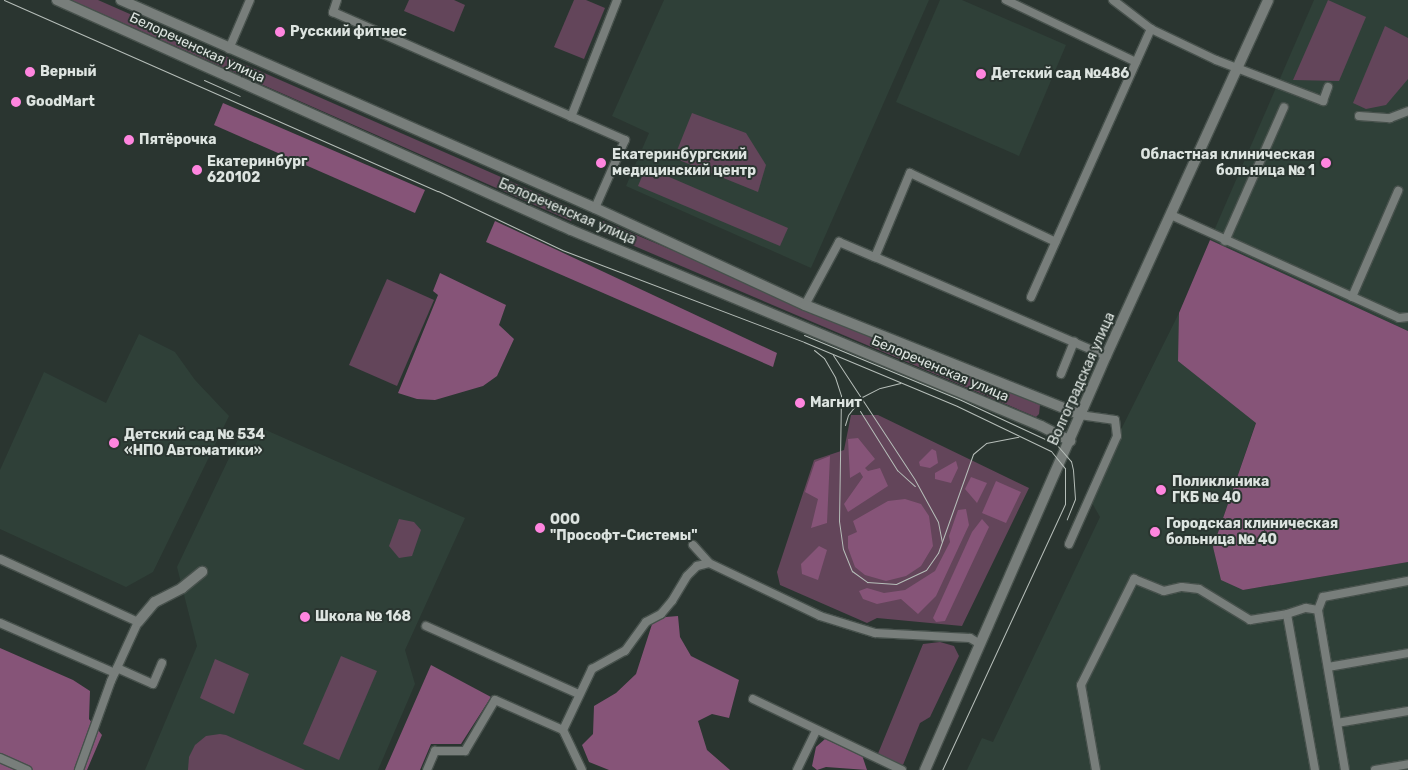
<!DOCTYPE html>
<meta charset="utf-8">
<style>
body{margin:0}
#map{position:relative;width:1408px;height:770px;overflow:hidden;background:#2a3530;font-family:Rubik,sans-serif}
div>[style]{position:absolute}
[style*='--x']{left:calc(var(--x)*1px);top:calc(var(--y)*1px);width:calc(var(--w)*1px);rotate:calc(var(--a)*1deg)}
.built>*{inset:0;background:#2f4038}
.green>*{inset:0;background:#63455a}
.forest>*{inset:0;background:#865478}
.roads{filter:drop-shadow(1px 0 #47514c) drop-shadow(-1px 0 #47514c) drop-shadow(0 1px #47514c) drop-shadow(0 -1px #47514c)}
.service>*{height:8px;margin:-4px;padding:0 4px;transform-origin:4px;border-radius:4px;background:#787e7b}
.minor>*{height:10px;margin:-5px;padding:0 5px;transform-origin:5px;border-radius:5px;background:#787e7b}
.tertiary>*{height:10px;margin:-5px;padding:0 5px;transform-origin:5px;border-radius:5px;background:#787e7b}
.tram>*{height:1px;margin:-0.5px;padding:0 0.5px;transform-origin:0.5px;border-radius:0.5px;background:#b6beb9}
.dots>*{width:14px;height:14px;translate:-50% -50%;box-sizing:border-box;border:2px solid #2a3530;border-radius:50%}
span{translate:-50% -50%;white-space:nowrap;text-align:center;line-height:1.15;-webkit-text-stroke:4px #2a3530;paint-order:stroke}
.poi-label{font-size:14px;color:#dde4e0;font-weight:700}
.left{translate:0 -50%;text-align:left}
.right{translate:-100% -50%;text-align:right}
.street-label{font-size:14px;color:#dde4e0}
</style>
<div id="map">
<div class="built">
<div style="clip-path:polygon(664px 0,929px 0,811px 268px,626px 186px,649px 133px,612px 116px)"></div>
<div style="clip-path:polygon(940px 0,962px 0,1066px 45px,1019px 156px,896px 102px)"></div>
<div style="clip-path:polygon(1314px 0,1408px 0,1408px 331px,1210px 240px)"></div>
<div style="clip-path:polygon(1179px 313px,1179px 361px,1256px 422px,1213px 547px,1243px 590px,1408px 562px,1408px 770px,967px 770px,982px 738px,993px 742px,1100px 517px,1088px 496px)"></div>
<div style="clip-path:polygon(139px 334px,175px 352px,195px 380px,229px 416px,153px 572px,126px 587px,0 529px,0 470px,44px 372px,106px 403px)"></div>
<div style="clip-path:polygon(259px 427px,465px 518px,405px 650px,415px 684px,378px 770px,145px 770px,197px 646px,177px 567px,240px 435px)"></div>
</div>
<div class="green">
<div style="clip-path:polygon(71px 0,98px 0,576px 210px,571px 221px)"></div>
<div style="clip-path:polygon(409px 0,454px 0,465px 5px,454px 32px,404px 11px)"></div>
<div style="clip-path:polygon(574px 0,586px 0,605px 8px,584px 59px,554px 47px)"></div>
<div style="clip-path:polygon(1328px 0,1366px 17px,1339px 81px,1293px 80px)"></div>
<div style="clip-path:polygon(1385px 26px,1408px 38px,1408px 79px,1386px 105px,1366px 109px,1353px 103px)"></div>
<div style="clip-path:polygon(692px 113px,746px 133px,766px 165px,758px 192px,674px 158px)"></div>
<div style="clip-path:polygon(646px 167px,788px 228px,780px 246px,638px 186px)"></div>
<div style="clip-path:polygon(603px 221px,1040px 405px,1039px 414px,1036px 417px,599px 231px)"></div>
<div style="clip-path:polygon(387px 279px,434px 300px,397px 386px,349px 365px)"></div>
<div style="clip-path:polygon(851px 415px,878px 415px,1029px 488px,962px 626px,877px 618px,867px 623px,780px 585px,777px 572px,814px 460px,844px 450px)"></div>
<div style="clip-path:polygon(399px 519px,414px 522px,421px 530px,412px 556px,399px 558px,389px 546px)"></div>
<div style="clip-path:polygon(940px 642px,954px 646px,959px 656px,930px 717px,920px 723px,903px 765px,877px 756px,923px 644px)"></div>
<div style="clip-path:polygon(341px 656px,377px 671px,339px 760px,303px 744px)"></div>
<div style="clip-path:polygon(215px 659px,249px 674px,234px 714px,200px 698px)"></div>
<div style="clip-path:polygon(220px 734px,226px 735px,305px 770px,188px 770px,189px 757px,195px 745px,206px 736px)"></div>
</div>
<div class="forest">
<div style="clip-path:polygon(223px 103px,425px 190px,415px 213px,214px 125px)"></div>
<div style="clip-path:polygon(495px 221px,777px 353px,773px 367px,486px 242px)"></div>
<div style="clip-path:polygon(1210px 240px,1408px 331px,1408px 562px,1243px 590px,1221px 580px,1213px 547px,1256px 423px,1178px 361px,1179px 313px)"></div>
<div style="clip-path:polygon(440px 273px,506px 305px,499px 325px,514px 339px,497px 376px,483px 386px,435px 400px,417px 399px,398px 393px,438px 295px,433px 291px)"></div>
<div style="clip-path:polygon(858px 438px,875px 459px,865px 468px,868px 471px,880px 468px,888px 486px,848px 512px,844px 504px,863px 477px,860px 472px,850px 478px,848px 439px)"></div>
<div style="clip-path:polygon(932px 449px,936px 451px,938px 463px,930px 468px,920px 466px,919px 462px)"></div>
<div style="clip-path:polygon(830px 456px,827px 523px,811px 528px,818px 499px,805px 492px,815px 462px)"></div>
<div style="clip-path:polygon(956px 461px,958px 468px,951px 483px,935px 479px,935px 473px)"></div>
<div style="clip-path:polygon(971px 477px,987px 483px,977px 503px,965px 489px)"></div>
<div style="clip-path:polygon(996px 481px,1021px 492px,1006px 523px,982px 513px)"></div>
<div style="clip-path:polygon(905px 499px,921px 504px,929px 516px,933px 546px,921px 566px,906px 576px,886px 581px,865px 575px,855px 567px,848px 548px,848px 536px,857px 532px,853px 521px,888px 501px)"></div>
<div style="clip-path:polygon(966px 509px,969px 525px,936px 596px,918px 614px,901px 599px,877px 604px,863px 599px,859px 591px,867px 588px,884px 593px,905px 590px,935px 571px,950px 542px,949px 536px,958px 510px)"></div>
<div style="clip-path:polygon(982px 519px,989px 527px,945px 621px,936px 622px,933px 618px,972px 532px)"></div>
<div style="clip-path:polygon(819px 546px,827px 550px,818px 580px,802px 574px,801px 564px)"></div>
<div style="clip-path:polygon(678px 616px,680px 637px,691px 656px,739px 680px,729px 718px,712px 714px,698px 721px,707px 750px,730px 770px,609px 770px,589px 762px,582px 745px,593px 734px,594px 706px,616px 693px,636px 674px,654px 618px)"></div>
<div style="clip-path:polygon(0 648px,73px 680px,90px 691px,89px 719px,102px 735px,87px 770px,0 770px)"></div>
<div style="clip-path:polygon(431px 665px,491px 697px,461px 744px,431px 744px,420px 770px,385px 770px)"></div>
<div style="clip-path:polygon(825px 739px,862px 755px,867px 770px,826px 767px,817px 770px,812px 766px,816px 747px)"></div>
</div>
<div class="roads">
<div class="service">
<div style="--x:337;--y:0;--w:13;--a:108"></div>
<div style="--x:333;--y:12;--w:319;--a:23.7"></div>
<div style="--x:625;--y:140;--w:74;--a:113.8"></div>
<div style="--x:1006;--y:0;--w:144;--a:25.5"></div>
<div style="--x:1113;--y:0;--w:48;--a:37.3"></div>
<div style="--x:1151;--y:29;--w:72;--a:25.5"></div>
<div style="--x:1216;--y:60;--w:115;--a:21"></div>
<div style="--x:1323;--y:101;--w:15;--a:-70"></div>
<div style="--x:229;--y:49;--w:53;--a:-66.8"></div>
<div style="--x:1359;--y:116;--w:31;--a:4"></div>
<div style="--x:1390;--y:118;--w:19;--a:-21"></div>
<div style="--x:571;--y:117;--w:126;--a:-68.5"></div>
<div style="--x:1171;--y:215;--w:250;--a:24.3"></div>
<div style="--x:1399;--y:318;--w:9;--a:-6"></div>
<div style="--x:1225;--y:241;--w:146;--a:-66.2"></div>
<div style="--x:875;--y:257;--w:251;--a:23.2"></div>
<div style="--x:1031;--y:297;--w:294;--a:-65.9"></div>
<div style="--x:1352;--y:297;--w:116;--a:-66.5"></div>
<div style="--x:805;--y:305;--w:72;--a:-61.6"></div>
<div style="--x:839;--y:242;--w:39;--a:23"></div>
<div style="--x:875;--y:257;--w:91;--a:-67.4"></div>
<div style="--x:910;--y:173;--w:161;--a:25.3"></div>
<div style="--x:1061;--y:374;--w:35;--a:-68"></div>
<div style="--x:1069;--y:544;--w:118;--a:-66"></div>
<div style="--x:1117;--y:436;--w:16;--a:-97"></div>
<div style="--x:1115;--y:420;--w:34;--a:-172"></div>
<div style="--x:693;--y:545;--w:24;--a:48"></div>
<div style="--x:709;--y:563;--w:123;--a:25.5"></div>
<div style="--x:820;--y:616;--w:58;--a:17.2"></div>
<div style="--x:875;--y:633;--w:95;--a:3"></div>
<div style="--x:970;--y:638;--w:12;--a:31"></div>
<div style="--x:0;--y:559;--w:152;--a:24.5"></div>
<div style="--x:138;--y:622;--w:65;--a:114.6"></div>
<div style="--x:111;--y:681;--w:95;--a:109.8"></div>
<div style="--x:0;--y:623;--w:125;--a:23.5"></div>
<div style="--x:426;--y:626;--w:167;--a:24"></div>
<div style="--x:1328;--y:667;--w:81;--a:-9.9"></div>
<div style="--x:117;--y:668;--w:39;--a:24"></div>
<div style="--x:153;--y:684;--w:23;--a:-67"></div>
<div style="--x:753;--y:699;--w:165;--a:25.5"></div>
<div style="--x:1337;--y:723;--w:72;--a:-9.6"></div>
<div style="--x:563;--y:730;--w:44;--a:64.6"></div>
<div style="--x:0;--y:758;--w:30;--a:24"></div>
<div style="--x:427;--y:770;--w:21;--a:-67"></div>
<div style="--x:435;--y:751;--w:30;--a:0"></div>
<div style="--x:465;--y:751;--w:59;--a:-59.5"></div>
<div style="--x:495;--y:700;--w:74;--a:23.8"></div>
<div style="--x:563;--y:730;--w:68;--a:-64.6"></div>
<div style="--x:592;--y:669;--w:38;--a:-29"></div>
<div style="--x:625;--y:651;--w:36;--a:-54"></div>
<div style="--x:646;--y:622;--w:17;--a:-28"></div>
<div style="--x:661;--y:614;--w:17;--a:-50"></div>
<div style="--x:672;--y:601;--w:29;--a:-59"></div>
<div style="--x:687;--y:576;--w:14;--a:-45"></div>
<div style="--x:697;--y:566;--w:12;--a:-14"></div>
<div style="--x:797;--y:770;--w:43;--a:-64"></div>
<div style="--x:1096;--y:770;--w:86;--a:-100"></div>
<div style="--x:1081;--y:685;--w:119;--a:-63.4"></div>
<div style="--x:1134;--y:579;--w:32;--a:22"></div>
<div style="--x:1164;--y:591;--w:18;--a:-13"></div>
<div style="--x:1182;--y:587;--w:17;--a:7"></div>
<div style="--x:1199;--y:589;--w:60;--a:31.3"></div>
<div style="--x:1250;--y:620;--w:37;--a:-9"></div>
<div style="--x:1315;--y:770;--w:158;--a:-100.2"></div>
<div style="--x:1287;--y:614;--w:20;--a:-18"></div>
<div style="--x:1306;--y:608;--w:12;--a:9"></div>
<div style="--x:1345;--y:770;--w:162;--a:-99.6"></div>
<div style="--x:1318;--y:610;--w:14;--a:-69"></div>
<div style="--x:1323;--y:597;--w:86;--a:-10.7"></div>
<div style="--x:1375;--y:770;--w:34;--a:-10"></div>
</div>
<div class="minor">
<div style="--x:138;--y:622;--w:26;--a:-50"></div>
<div style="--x:155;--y:602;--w:30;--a:-27"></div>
<div style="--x:182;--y:588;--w:26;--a:-39"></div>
</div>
<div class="tertiary">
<div style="--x:57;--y:0;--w:563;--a:24.11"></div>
<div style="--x:571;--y:230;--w:509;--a:22.64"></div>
<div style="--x:1041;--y:426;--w:33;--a:27"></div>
<div style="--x:121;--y:0;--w:518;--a:23.69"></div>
<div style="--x:595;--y:208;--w:231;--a:24.8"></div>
<div style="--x:805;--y:305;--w:297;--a:21.7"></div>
<div style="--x:925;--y:770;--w:452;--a:-66.4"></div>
<div style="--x:1106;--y:356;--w:391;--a:-65.5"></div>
</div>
</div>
<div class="tram">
<div style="--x:4;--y:0;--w:474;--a:23.8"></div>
<div style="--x:438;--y:191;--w:137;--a:25.4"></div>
<div style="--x:562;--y:250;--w:259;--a:20.8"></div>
<div style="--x:804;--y:342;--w:166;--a:22.7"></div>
<div style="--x:957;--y:406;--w:104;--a:25.6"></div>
<div style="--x:1051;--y:451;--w:22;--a:51"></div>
<div style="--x:1065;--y:468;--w:36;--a:90"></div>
<div style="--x:1065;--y:504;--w:293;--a:114.8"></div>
<div style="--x:204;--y:80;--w:39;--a:24"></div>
<div style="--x:804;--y:335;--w:170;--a:22.5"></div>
<div style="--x:961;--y:400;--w:105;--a:24.9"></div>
<div style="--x:1056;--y:444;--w:23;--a:49"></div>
<div style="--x:1071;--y:461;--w:9;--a:77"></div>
<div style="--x:1073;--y:470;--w:29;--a:86"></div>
<div style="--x:1075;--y:499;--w:22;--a:112"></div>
<div style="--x:814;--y:350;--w:13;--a:39"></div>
<div style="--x:824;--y:358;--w:22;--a:60"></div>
<div style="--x:835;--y:377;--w:19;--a:72"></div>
<div style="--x:841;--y:395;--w:126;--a:90.9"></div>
<div style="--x:839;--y:521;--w:28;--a:82"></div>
<div style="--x:843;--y:549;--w:24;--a:68"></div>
<div style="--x:852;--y:571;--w:19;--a:36"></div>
<div style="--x:867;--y:582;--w:29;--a:4"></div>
<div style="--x:896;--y:584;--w:33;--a:-25"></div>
<div style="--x:926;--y:570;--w:21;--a:-55"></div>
<div style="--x:938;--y:553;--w:105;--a:-70.5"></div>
<div style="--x:973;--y:454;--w:17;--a:-40"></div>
<div style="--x:986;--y:443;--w:33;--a:-11"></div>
<div style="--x:833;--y:355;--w:149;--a:56.7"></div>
<div style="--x:915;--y:480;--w:48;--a:61.3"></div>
<div style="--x:938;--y:522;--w:20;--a:79"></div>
<div style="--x:860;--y:411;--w:70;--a:57.9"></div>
<div style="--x:897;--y:470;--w:24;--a:42"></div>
<div style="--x:845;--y:425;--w:10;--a:-73"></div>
<div style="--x:848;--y:415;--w:23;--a:-52"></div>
<div style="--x:862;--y:397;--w:20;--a:-27"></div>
<div style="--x:880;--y:388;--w:21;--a:-14"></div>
</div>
<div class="dots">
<div style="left:280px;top:32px;background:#ff85df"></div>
<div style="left:30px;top:72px;background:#ff85df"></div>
<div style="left:981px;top:74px;background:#ff85df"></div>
<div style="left:16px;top:102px;background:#ff85df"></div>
<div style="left:129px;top:140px;background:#ff85df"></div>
<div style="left:601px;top:163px;background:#ff85df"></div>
<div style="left:1326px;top:163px;background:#ff85df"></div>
<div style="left:197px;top:170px;background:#ff85df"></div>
<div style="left:800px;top:403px;background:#ff85df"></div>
<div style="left:114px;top:443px;background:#ff85df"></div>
<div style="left:1161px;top:490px;background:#ff85df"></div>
<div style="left:540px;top:528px;background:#ff85df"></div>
<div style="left:1155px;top:532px;background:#ff85df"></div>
<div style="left:305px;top:617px;background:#ff85df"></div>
</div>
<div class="poi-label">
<span class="left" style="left:290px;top:32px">Русский фитнес</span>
<span class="left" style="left:40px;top:72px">Верный</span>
<span class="left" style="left:991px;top:74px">Детский сад №486</span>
<span class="left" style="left:26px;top:102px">GoodMart</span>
<span class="left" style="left:139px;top:140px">Пятёрочка</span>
<span class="left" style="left:612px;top:163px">Екатеринбургский<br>медицинский центр</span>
<span class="right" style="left:1315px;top:163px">Областная клиническая<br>больница № 1</span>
<span class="left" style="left:207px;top:170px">Екатеринбург<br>620102</span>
<span class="left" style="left:810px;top:403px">Магнит</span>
<span class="left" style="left:124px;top:443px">Детский сад № 534<br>«НПО Автоматики»</span>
<span class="left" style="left:1172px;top:490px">Поликлиника<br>ГКБ № 40</span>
<span class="left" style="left:550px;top:528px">ООО<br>"Прософт-Системы"</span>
<span class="left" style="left:1166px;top:532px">Городская клиническая<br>больница № 40</span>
<span class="left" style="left:315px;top:617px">Школа № 168</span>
</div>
<div class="street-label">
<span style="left:197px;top:48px;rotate:25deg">Белореченская улица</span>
<span style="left:567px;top:212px;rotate:23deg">Белореченская улица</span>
<span style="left:940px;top:369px;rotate:23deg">Белореченская улица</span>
<span style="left:1082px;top:379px;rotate:-66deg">Волгоградская улица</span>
</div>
</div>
